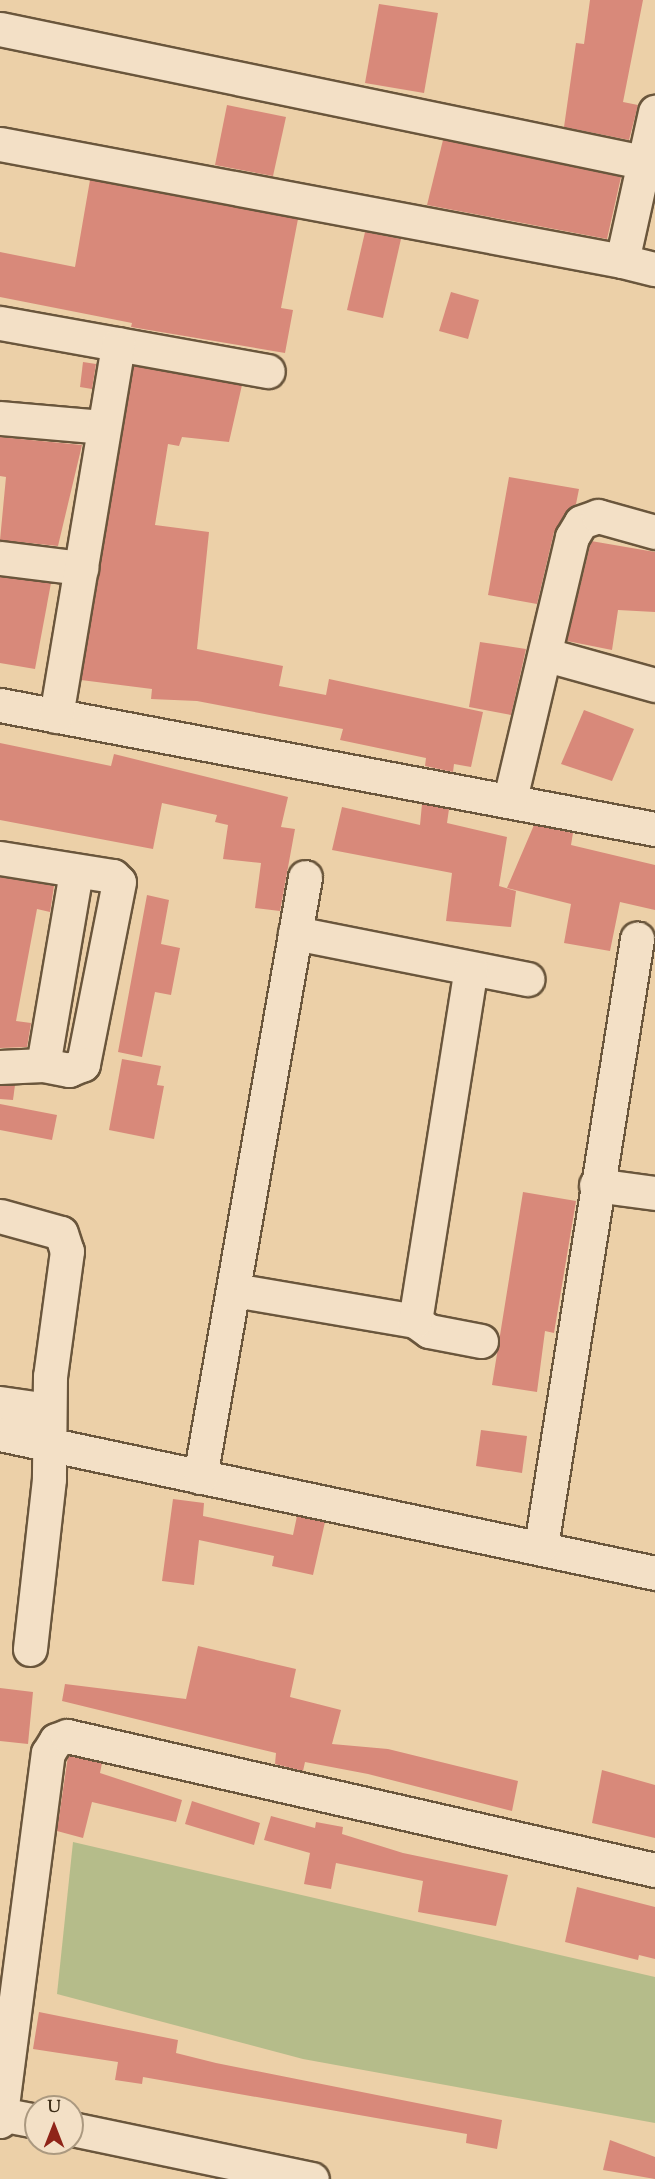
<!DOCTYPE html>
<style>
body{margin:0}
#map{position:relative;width:655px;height:2179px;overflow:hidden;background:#ecd0a8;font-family:"Sorts Mill Goudy",serif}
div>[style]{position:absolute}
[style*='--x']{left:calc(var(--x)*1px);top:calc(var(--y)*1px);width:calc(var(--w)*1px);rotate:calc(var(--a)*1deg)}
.green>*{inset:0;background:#b5bc8a}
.building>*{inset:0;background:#d8897a}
.roads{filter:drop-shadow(2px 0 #6a563c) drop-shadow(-2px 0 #6a563c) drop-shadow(0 2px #6a563c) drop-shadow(0 -2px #6a563c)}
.minor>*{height:33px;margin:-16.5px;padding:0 16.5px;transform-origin:16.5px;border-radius:16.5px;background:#f3e0c6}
span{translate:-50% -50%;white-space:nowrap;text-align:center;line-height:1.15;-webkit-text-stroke:5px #f3e0c6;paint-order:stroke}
.north{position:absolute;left:24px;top:2095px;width:60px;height:60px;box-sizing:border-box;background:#f3e0c6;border:2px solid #ab9980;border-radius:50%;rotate:0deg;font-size:16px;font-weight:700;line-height:24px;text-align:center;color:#3e2e18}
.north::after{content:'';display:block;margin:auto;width:21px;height:27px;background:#8f2418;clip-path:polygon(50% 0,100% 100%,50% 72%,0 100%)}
</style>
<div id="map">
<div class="green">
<div style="clip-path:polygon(73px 1842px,655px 1977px,655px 2123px,303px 2059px,57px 1994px)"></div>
</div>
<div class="building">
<div style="clip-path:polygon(590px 0,643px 0,623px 102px,638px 105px,629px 140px,564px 127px,576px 43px,584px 44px)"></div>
<div style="clip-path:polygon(379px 4px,438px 13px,424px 93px,365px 83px)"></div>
<div style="clip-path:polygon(227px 105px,286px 117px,273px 176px,215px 165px)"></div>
<div style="clip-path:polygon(443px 140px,621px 177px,607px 239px,427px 205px)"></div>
<div style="clip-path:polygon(90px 180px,298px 219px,281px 308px,293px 310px,285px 353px,131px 327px,132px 323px,0 297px,0 252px,75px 267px)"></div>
<div style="clip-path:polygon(365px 232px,401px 239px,383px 318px,347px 310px)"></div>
<div style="clip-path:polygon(451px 292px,479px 300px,468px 339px,439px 331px)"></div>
<div style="clip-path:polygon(83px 362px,96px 364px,92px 389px,80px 387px)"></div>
<div style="clip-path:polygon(133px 366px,242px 385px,229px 442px,182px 437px,179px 446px,168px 444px,155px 525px,209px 532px,197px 649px,283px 666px,279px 686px,326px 695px,329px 679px,483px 712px,471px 767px,454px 764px,453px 772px,425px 766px,426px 758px,340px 740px,343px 729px,197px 701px,151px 699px,152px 689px,81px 680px)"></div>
<div style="clip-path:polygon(0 437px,82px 445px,58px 546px,0 540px,6px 477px,0 476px)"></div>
<div style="clip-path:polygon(509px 477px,579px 489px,576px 504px,554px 532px,537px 604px,488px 595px)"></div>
<div style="clip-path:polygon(591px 541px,655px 552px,655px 612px,618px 610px,612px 650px,567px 641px)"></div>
<div style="clip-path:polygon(0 577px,51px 583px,35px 669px,0 663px)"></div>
<div style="clip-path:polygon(480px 642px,526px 649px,511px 715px,469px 707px)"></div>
<div style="clip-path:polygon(584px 710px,634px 729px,612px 781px,561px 764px)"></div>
<div style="clip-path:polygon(0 743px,111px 766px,114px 754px,288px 797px,281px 827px,295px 829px,280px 911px,255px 908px,261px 863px,223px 859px,228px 825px,215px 822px,217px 815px,162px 803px,153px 849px,0 820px)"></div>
<div style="clip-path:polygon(422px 804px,449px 809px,447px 823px,507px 837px,499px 886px,516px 891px,511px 927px,446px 921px,452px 873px,332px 850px,342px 807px,420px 825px)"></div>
<div style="clip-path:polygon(534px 825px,573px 833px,571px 845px,655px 865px,655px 910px,620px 902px,610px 951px,564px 943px,571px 904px,507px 888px)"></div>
<div style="clip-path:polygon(0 877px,54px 886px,50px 912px,37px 909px,16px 1021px,31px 1023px,27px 1047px,0 1048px)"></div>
<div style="clip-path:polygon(147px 895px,169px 900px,161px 944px,180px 948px,171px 995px,155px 992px,142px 1057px,118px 1052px)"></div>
<div style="clip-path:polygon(122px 1059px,161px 1066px,157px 1085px,164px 1086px,154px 1139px,109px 1130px)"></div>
<div style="clip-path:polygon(15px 1085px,13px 1100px,0 1099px,0 1086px)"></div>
<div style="clip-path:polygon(0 1104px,57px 1115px,52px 1140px,0 1130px)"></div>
<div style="clip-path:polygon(523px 1192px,576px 1201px,554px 1333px,545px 1331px,537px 1392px,492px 1385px)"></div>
<div style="clip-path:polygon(481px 1430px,527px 1436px,522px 1473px,476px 1466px)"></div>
<div style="clip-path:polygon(173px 1499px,204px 1503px,203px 1516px,293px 1535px,297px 1516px,325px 1522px,313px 1575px,272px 1566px,274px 1556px,199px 1540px,194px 1585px,162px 1581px)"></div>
<div style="clip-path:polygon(198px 1646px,296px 1669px,290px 1697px,341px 1710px,332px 1744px,388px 1749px,518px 1781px,512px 1811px,368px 1774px,305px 1762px,303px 1771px,275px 1764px,276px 1753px,62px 1701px,65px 1684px,186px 1699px)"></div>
<div style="clip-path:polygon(0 1688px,33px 1692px,28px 1744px,0 1741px)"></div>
<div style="clip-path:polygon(68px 1756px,102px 1763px,100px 1773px,182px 1800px,176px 1822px,92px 1802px,83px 1838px,57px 1831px)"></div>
<div style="clip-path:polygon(602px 1770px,655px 1785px,655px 1838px,592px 1823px)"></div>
<div style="clip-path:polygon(192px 1801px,260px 1823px,254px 1845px,185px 1824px)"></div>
<div style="clip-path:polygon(271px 1816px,315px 1828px,316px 1822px,343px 1827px,342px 1834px,403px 1853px,508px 1875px,496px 1926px,418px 1912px,423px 1881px,336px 1863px,331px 1889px,304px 1884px,310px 1853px,264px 1840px)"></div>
<div style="clip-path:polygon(577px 1887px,655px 1907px,655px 1959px,639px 1955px,638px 1960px,565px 1942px)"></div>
<div style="clip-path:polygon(39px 2012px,178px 2040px,176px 2053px,216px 2063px,502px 2120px,497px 2149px,466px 2143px,467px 2134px,143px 2077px,142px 2084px,115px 2080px,118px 2062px,33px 2049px)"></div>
<div style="clip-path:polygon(610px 2140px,655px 2157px,655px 2179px,603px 2170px)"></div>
</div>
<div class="roads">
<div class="minor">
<div style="--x:0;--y:29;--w:656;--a:11.7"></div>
<div style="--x:0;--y:144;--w:633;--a:10.65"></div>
<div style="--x:622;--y:261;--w:153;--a:-77.5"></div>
<div style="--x:622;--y:261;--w:34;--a:14"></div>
<div style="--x:0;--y:323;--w:272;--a:10.2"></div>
<div style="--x:0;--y:418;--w:103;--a:5"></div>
<div style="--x:0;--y:558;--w:82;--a:7"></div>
<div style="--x:547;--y:655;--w:112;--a:15.5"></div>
<div style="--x:0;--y:705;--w:667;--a:10.72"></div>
<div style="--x:56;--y:716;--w:377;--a:-80.5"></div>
<div style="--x:510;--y:799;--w:269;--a:-76.7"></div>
<div style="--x:572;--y:537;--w:17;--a:-59"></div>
<div style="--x:581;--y:522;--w:18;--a:-19"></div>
<div style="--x:598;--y:516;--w:59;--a:15.7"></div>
<div style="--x:0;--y:858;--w:114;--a:9.1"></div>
<div style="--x:113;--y:876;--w:8;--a:45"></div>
<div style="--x:119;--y:882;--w:186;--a:101.2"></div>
<div style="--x:83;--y:1064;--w:15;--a:157"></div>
<div style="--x:69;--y:1070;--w:26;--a:-169"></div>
<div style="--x:295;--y:933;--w:237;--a:11.2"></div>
<div style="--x:0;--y:1067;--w:43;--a:-2.7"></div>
<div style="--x:43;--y:1065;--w:197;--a:-80.3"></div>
<div style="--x:596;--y:1185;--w:60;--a:7.7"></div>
<div style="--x:0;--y:1216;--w:63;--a:15.6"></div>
<div style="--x:61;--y:1233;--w:19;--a:72"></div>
<div style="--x:67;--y:1251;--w:126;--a:97.7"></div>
<div style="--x:50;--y:1376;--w:103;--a:90.6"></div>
<div style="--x:49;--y:1479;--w:171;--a:96.4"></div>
<div style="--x:234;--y:1290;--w:184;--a:9.7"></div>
<div style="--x:415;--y:1321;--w:17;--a:36"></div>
<div style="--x:429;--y:1331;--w:53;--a:10.9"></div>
<div style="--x:415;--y:1321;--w:356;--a:-81"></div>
<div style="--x:0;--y:1403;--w:49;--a:8.3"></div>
<div style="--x:0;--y:1434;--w:670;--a:11.98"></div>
<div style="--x:200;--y:1477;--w:609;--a:-80.07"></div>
<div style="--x:541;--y:1546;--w:615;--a:-81.01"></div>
<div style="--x:0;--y:2114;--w:37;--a:11"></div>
<div style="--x:0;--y:2121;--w:371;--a:-82.6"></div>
<div style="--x:48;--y:1753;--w:15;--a:-58"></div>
<div style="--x:56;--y:1740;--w:12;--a:-20"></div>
<div style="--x:67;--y:1736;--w:603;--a:12.84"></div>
<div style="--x:72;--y:2129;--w:245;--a:11.8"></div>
</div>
</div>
<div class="north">U</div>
</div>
